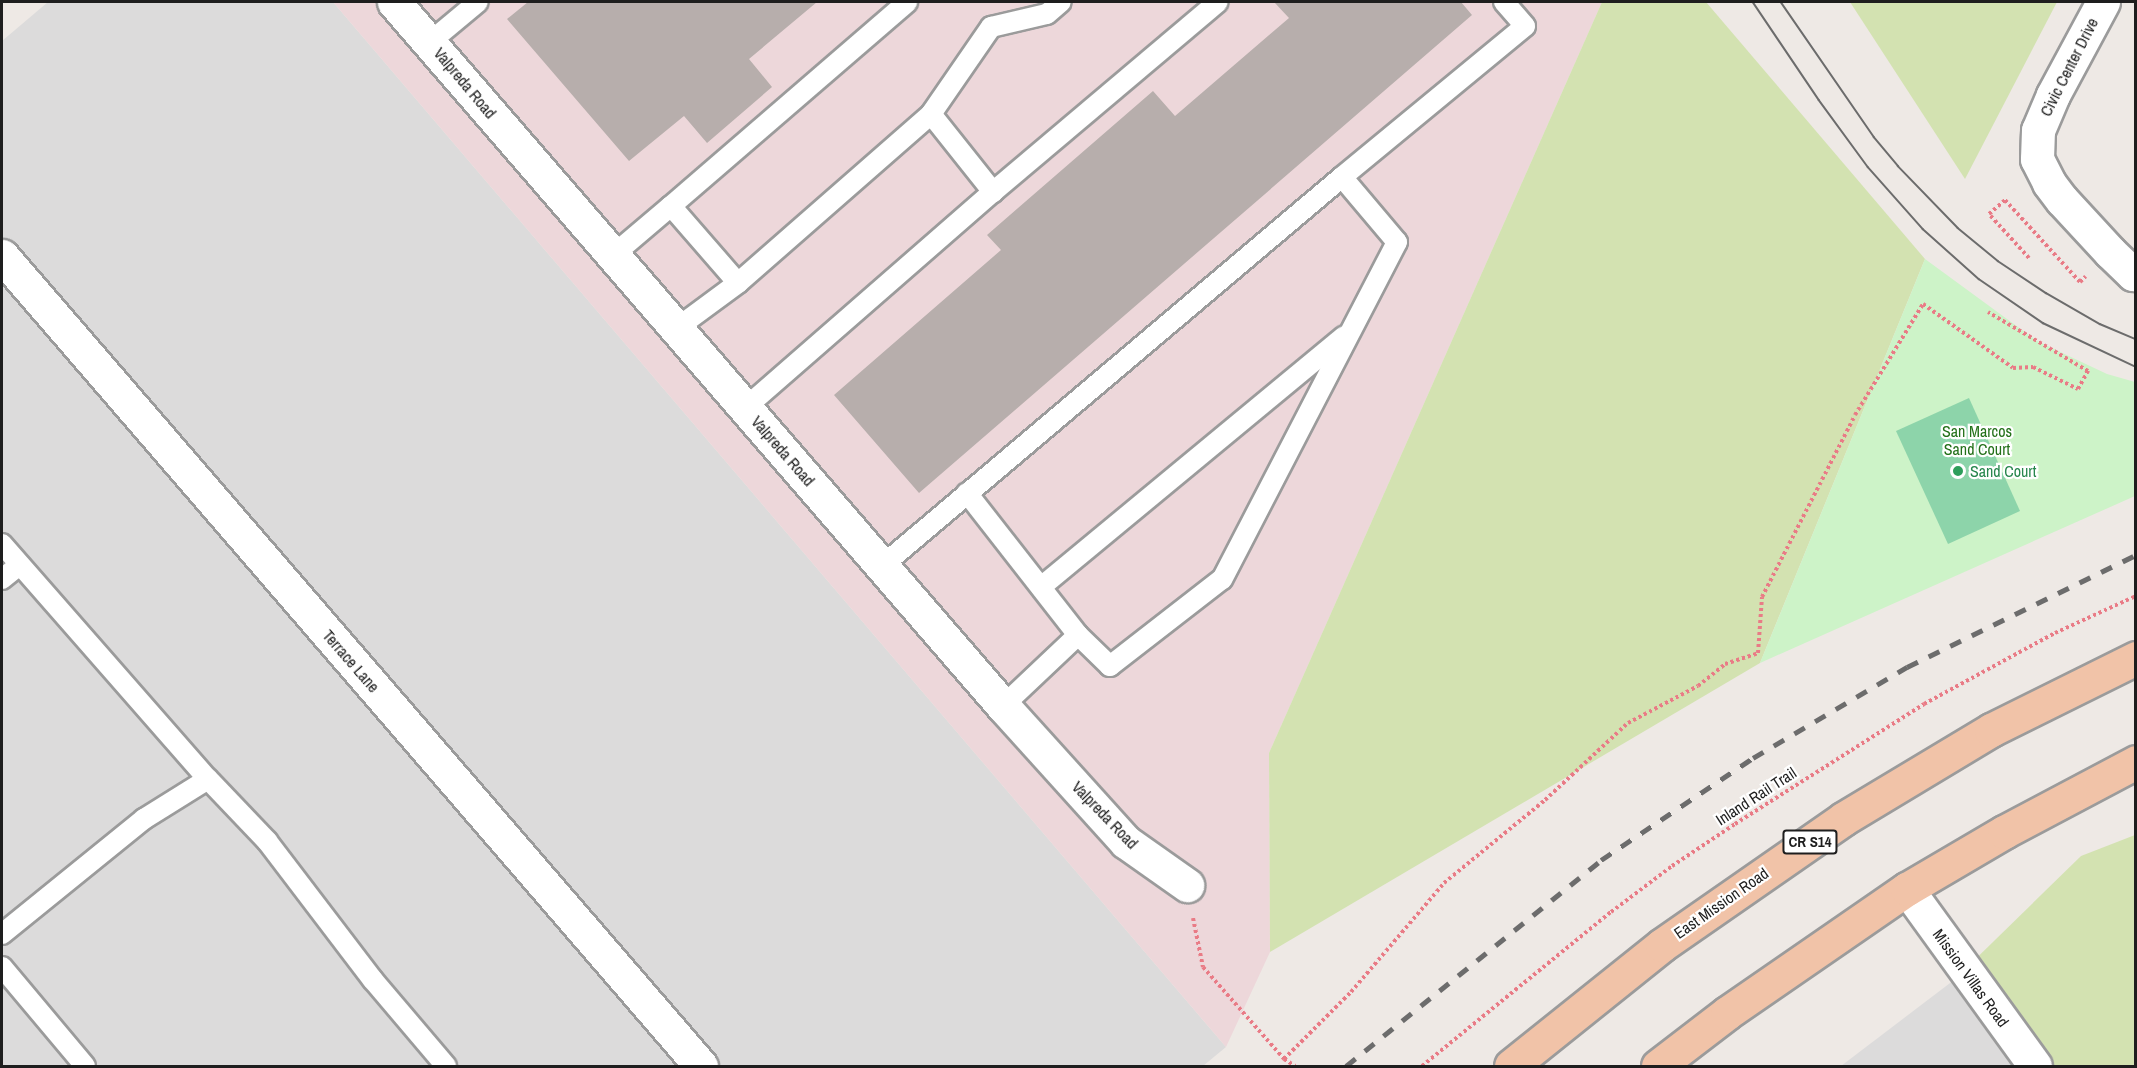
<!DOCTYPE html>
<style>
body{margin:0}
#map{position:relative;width:2137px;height:1068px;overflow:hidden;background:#eee9e5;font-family:"Archivo Narrow",sans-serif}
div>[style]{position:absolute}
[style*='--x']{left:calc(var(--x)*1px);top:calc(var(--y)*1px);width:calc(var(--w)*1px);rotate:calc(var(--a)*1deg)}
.residential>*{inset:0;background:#dcdbdb}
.commercial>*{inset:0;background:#edd7da}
.grass>*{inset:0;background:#d3e2b1}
.park>*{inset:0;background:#cdf3c8}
.pitch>*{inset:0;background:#8dd4aa}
.building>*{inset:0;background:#b7aeac}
.path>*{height:4px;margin-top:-2px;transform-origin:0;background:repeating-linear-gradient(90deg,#e97b86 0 3px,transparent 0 6px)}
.roads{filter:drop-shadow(2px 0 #9b9b9b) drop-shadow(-2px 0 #9b9b9b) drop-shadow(0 2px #9b9b9b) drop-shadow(0 -2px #9b9b9b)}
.service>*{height:20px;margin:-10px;padding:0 10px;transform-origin:10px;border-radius:10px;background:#fff}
.minor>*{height:33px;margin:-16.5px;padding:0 16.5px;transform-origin:16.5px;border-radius:16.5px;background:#fff}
.primary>*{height:33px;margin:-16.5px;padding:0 16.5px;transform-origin:16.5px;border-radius:16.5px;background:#f1c3a8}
.tram>*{height:1.5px;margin:-0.75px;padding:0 0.75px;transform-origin:0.75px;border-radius:0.75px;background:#6c6c6c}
.rail>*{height:4.5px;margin-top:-2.25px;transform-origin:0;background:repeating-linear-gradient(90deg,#6c6c6c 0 12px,transparent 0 24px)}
.dots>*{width:16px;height:16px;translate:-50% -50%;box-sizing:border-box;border:3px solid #fff;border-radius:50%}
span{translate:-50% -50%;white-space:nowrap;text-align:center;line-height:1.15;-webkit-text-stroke:4.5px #fff;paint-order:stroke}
.shield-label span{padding:2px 4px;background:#fff;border:2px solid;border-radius:4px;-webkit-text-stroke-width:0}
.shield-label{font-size:15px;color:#1e1e1e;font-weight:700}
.street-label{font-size:16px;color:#1e1e1e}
.park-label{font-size:16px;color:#237019}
.leisure-label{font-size:16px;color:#27864d}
.left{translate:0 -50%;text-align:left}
.frame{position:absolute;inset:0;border:3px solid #1e1e1e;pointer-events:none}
</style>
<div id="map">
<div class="residential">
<div style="clip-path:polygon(48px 2px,333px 2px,1226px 1047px,1203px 1066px,2px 1066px,2px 41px)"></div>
<div style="clip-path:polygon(1954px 980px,2028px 1066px,1841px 1066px)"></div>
</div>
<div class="commercial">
<div style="clip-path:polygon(333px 2px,1602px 2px,1269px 753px,1270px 952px,1226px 1047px)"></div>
</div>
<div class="grass">
<div style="clip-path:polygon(1602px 2px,1706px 2px,1925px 259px,1760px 663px,1270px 952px,1269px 753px)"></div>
<div style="clip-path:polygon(1850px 2px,2057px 2px,1965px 179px)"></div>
<div style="clip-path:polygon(2135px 835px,2135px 1066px,2028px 1066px,1954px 980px,2081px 856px)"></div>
</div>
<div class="park">
<div style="clip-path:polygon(1925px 259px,2037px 341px,2107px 374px,2135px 382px,2135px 496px,1760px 663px)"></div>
</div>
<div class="pitch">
<div style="clip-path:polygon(1969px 398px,2020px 511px,1948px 544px,1896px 431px)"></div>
</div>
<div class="building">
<div style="clip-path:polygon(528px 2px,817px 2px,749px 59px,772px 87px,707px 143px,684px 116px,629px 161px,507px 19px)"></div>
<div style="clip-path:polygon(1274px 2px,1461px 2px,1472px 15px,919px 493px,834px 395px,1001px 250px,987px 235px,1153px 91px,1175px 116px,1289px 18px)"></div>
</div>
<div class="path">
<div style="--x:2029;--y:258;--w:59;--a:-132.3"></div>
<div style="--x:1989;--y:214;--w:21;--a:-41"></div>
<div style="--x:2005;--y:200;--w:111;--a:47.6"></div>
<div style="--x:2080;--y:282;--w:8;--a:-45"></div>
<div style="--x:1193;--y:918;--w:50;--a:78.5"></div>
<div style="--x:1203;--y:967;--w:123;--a:48.6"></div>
<div style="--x:1284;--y:1059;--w:13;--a:32"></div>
<div style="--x:1284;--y:1059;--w:95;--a:-45"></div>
<div style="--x:1351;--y:992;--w:143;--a:-49.5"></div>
<div style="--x:1444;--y:883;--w:131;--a:-39.4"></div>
<div style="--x:1545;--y:800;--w:113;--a:-42.9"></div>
<div style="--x:1628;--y:723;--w:79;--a:-27.9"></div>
<div style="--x:1698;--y:686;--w:35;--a:-39"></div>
<div style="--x:1725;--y:664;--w:35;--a:-18"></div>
<div style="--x:1758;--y:653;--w:56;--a:-85.9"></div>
<div style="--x:1762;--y:597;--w:204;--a:-62.9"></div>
<div style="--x:1855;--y:415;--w:130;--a:-58.5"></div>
<div style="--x:1923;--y:304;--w:110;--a:35.4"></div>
<div style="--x:2013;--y:368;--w:20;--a:-3"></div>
<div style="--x:2033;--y:367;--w:50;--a:26.1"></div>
<div style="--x:2078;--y:389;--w:21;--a:-61"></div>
<div style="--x:2088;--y:371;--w:116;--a:-149.5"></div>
<div style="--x:1422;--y:1066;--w:244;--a:-39.2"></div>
<div style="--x:1611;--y:912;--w:76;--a:-37"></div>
<div style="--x:1672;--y:866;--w:76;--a:-33.7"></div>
<div style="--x:1735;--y:824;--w:224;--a:-32.4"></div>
<div style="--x:1924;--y:704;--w:149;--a:-28.5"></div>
<div style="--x:2055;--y:633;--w:89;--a:-24.6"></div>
</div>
<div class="roads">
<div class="service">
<div style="--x:430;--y:42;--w:62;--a:-39.8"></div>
<div style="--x:931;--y:114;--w:106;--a:-55.4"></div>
<div style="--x:991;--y:27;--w:57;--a:-13.1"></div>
<div style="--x:1047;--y:14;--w:18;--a:-41"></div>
<div style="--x:1342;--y:177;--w:237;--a:-39.5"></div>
<div style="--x:1525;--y:26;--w:32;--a:-131"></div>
<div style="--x:671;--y:206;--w:312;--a:-40.8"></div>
<div style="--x:612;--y:256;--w:77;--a:-40.3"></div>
<div style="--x:671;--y:206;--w:102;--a:49"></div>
<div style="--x:677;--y:328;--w:76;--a:-36.4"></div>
<div style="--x:738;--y:283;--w:257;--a:-41.2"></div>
<div style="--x:931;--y:114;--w:100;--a:51.5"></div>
<div style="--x:745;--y:408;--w:329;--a:-41.1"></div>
<div style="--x:993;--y:192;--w:294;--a:-40.2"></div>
<div style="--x:967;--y:493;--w:180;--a:52"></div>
<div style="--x:2;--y:544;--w:313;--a:48.8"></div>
<div style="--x:208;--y:779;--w:86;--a:46.4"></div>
<div style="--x:267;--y:841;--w:175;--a:52.7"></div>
<div style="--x:373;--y:980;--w:113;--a:49.7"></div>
<div style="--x:883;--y:565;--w:601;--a:-40.21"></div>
<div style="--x:1342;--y:177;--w:85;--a:49.8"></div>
<div style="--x:1397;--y:242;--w:380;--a:117.4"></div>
<div style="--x:1222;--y:579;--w:142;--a:142.2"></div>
<div style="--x:1110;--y:666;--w:45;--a:-135.9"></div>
<div style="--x:1078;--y:635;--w:103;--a:136.6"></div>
<div style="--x:2;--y:579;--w:22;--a:-39"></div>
<div style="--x:1041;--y:587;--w:393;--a:-39.6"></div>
<div style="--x:2;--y:934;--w:183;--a:-39"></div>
<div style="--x:144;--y:819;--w:75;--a:-32"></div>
<div style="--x:2;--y:967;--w:129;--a:50"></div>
</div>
<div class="minor">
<div style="--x:394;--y:2;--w:931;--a:49.14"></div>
<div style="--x:1003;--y:706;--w:183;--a:47.9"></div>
<div style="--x:1126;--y:842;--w:75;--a:35.2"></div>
<div style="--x:2103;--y:2;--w:106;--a:118.3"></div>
<div style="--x:2053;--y:95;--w:38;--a:113"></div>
<div style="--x:2038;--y:130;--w:29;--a:92"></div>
<div style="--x:2037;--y:159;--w:27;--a:63"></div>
<div style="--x:2049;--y:183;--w:21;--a:53"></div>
<div style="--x:2062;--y:200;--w:71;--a:47.3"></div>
<div style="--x:2110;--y:252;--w:32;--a:44"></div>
<div style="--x:2133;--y:274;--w:4;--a:-34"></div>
<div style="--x:2;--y:256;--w:1070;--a:49.21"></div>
<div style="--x:1907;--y:889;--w:218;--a:54.1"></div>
</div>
<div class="primary">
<div style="--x:1511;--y:1066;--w:193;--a:-38.7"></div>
<div style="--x:1662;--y:945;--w:221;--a:-34.8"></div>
<div style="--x:1843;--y:819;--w:173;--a:-31"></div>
<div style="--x:1991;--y:730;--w:162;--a:-26.4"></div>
<div style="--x:1658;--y:1066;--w:87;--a:-37.5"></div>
<div style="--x:1727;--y:1013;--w:219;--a:-34.6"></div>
<div style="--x:1907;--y:889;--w:113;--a:-30.4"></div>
<div style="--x:2004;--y:832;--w:149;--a:-27.9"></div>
</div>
</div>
<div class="tram">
<div style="--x:1753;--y:2;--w:118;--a:56"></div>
<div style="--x:1819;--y:100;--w:83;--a:53.8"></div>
<div style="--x:1868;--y:167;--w:83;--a:48.4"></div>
<div style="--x:1923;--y:229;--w:75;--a:41.8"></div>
<div style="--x:1979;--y:279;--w:78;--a:34.5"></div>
<div style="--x:2043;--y:323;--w:103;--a:25.3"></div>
<div style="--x:1781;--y:2;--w:164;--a:55.4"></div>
<div style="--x:1874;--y:137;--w:38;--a:50"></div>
<div style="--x:1898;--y:166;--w:86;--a:45.9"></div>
<div style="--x:1958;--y:228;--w:52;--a:39.5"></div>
<div style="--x:1998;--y:261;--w:58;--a:33.7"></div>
<div style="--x:2046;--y:293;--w:62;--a:29.9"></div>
<div style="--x:2100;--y:324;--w:39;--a:23"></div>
</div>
<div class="rail">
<div style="--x:1346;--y:1066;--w:328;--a:-38.9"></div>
<div style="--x:1601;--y:860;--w:183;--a:-33.9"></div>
<div style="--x:1753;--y:758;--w:179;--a:-30.6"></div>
<div style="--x:1907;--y:667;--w:255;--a:-26.1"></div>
</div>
<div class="dots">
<div style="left:1958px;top:471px;background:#2e9e5b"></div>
</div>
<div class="shield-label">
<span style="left:1810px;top:842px">CR S14</span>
</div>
<div class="street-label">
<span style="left:2069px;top:67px;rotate:-63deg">Civic Center Drive</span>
<span style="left:465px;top:83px;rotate:50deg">Valpreda Road</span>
<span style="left:783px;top:451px;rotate:49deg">Valpreda Road</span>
<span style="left:351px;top:661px;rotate:49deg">Terrace Lane</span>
<span style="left:1756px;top:796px;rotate:-33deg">Inland Rail Trail</span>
<span style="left:1105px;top:815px;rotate:46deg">Valpreda Road</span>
<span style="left:1721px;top:903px;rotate:-35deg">East Mission Road</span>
<span style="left:1971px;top:978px;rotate:54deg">Mission Villas Road</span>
</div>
<div class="park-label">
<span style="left:1977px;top:440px">San Marcos<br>Sand Court</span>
</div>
<div class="leisure-label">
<span class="left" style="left:1970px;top:471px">Sand Court</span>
</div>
<div class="frame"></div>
</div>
